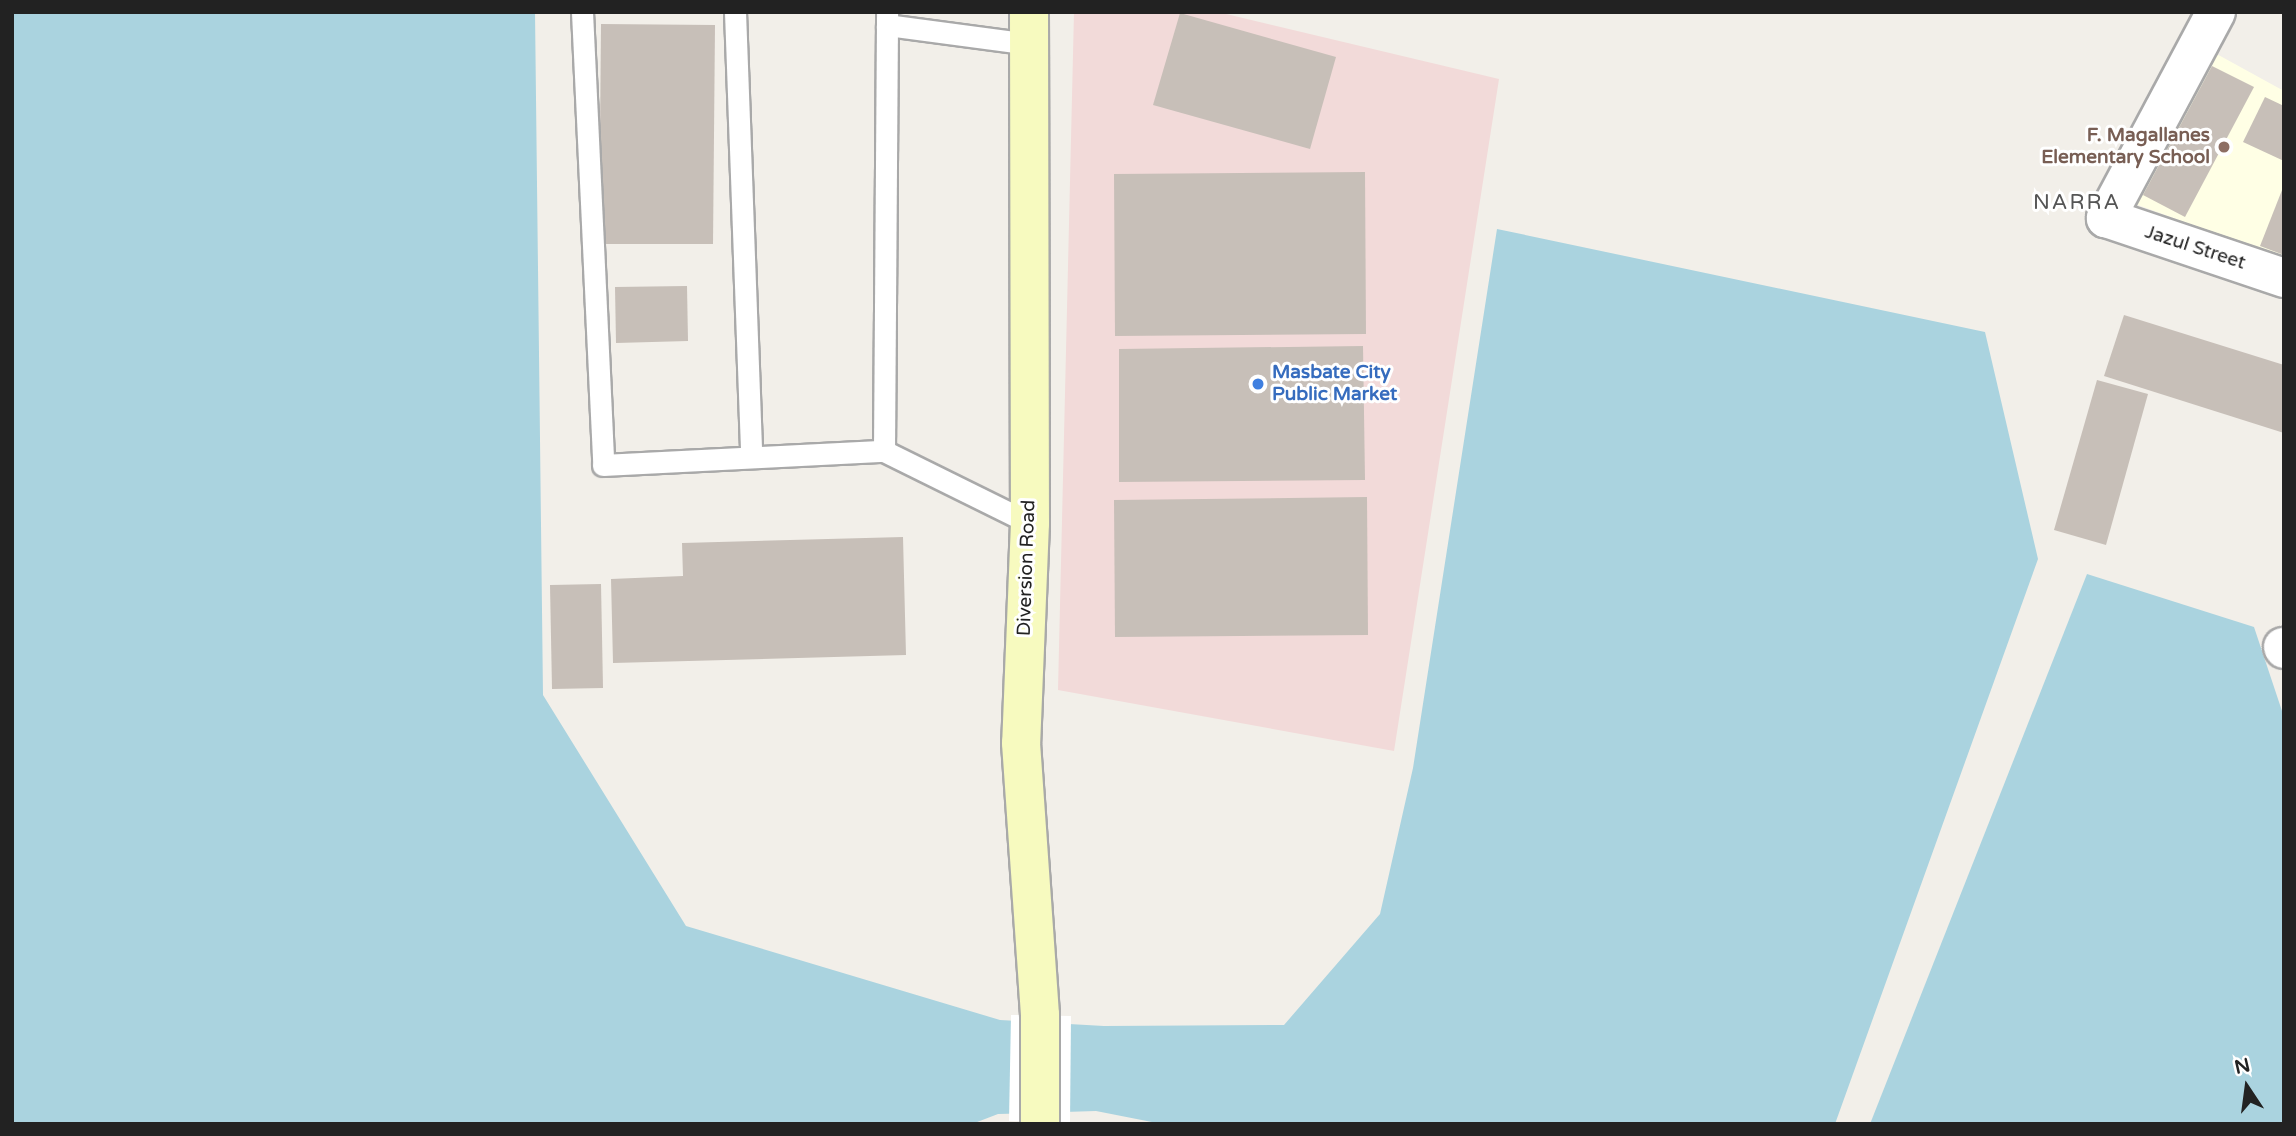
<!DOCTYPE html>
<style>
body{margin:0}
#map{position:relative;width:2296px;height:1136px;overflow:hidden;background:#f2efe9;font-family:"Varela Round",sans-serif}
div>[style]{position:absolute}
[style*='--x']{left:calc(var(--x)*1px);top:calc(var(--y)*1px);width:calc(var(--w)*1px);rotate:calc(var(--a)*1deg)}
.commercial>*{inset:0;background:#f2dad9}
.education>*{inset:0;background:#ffffe5}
.water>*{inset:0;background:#aad3df}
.pier>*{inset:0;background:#fff}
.building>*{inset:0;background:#c7bfb8}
.roads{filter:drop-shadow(2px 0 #a9a9a9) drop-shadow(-2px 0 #a9a9a9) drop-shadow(0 2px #a9a9a9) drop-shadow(0 -2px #a9a9a9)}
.lane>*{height:21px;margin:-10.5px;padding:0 10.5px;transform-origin:10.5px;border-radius:10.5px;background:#fff}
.street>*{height:38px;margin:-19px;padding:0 19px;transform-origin:19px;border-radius:19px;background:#fff}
.secondary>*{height:38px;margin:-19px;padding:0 19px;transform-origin:19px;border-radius:19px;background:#f7fabf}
.dots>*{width:19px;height:19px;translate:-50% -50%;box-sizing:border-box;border:4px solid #fff;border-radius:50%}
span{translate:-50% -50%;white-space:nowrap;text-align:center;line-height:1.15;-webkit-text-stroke:6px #fff;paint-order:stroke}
.education-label{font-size:19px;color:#785e54;font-weight:700}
.right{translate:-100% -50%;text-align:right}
.street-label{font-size:19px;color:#222}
.shop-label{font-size:19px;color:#366cbe;font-weight:700}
.left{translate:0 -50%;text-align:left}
.neighbourhood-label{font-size:21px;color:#555;letter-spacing:2px}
.frame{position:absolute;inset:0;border:14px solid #222;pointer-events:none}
.north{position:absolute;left:2212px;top:1052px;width:70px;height:70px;-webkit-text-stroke:5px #fff;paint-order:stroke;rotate:347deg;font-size:19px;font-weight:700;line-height:28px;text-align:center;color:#222}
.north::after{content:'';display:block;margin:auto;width:24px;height:32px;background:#222;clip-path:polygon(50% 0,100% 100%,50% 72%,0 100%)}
</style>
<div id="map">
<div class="commercial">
<div style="clip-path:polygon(1074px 12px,1218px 12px,1499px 79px,1394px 751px,1058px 690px)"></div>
</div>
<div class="education">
<div style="clip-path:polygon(2213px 52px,2284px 91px,2284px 258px,2135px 204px)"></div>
</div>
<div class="water">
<div style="clip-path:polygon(12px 12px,535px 12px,543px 695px,686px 926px,1000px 1020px,1104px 1026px,1284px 1025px,1380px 914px,1413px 768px,1497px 229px,1985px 332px,2038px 559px,1835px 1124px,1162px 1124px,1096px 1111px,998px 1114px,972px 1124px,12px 1124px)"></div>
<div style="clip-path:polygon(2087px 574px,2254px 627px,2284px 717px,2284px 1124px,1870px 1124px)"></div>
</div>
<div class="pier">
<div style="clip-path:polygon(1011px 1015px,1071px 1016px,1070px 1122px,1009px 1121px)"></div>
</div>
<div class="building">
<div style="clip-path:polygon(1180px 13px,1336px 57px,1310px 149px,1153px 105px)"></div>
<div style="clip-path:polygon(601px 24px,715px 25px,713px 244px,599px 244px)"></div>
<div style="clip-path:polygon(2212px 66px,2254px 87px,2185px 217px,2143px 195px)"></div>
<div style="clip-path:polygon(2265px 97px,2284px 106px,2284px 161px,2243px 142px)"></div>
<div style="clip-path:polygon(1365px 172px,1366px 334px,1115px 336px,1114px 174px)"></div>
<div style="clip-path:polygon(2284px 185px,2284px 255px,2260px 246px)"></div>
<div style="clip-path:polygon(687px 286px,688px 341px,616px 343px,615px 287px)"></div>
<div style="clip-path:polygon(2124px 315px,2284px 365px,2284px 433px,2104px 376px)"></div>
<div style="clip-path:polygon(1363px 346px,1365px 480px,1119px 482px,1119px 349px)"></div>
<div style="clip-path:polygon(2097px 380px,2148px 394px,2106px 545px,2054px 530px)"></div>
<div style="clip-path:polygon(1367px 497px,1368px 635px,1115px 637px,1114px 500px)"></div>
<div style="clip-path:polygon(903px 537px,906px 655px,613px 663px,611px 579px,683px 576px,682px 543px)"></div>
<div style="clip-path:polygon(601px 584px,603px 688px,552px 689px,550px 585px)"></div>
</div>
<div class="roads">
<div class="lane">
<div style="--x:582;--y:12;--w:453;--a:87.3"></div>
<div style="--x:603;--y:465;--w:281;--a:-2.9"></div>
<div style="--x:884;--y:451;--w:163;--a:26.3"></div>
<div style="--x:735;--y:12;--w:442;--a:87.9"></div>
<div style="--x:887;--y:25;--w:144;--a:7.6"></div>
<div style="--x:884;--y:451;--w:439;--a:-89.6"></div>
</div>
<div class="street">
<div style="--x:2216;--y:12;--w:234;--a:118.1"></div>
<div style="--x:2106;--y:218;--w:188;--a:18.6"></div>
<div style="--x:2283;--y:647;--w:2;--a:63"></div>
</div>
<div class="secondary">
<div style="--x:1029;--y:12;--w:511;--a:89.89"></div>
<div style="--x:1030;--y:523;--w:220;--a:92.3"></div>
<div style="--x:1021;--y:743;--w:273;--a:86"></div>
<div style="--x:1040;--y:1015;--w:109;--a:90"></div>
</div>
</div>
<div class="dots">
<div style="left:2224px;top:147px;background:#8d6e63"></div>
<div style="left:1258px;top:384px;background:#3f7fe0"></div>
</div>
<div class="education-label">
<span class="right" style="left:2210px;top:147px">F. Magallanes<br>Elementary School</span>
</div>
<div class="street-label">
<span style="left:2195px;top:248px;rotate:18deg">Jazul Street</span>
<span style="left:1027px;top:568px;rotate:-88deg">Diversion Road</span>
</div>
<div class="shop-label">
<span class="left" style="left:1272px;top:384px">Masbate City<br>Public Market</span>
</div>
<div class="neighbourhood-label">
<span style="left:2077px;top:203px">NARRA</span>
</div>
<div class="frame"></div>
<div class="north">N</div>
</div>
